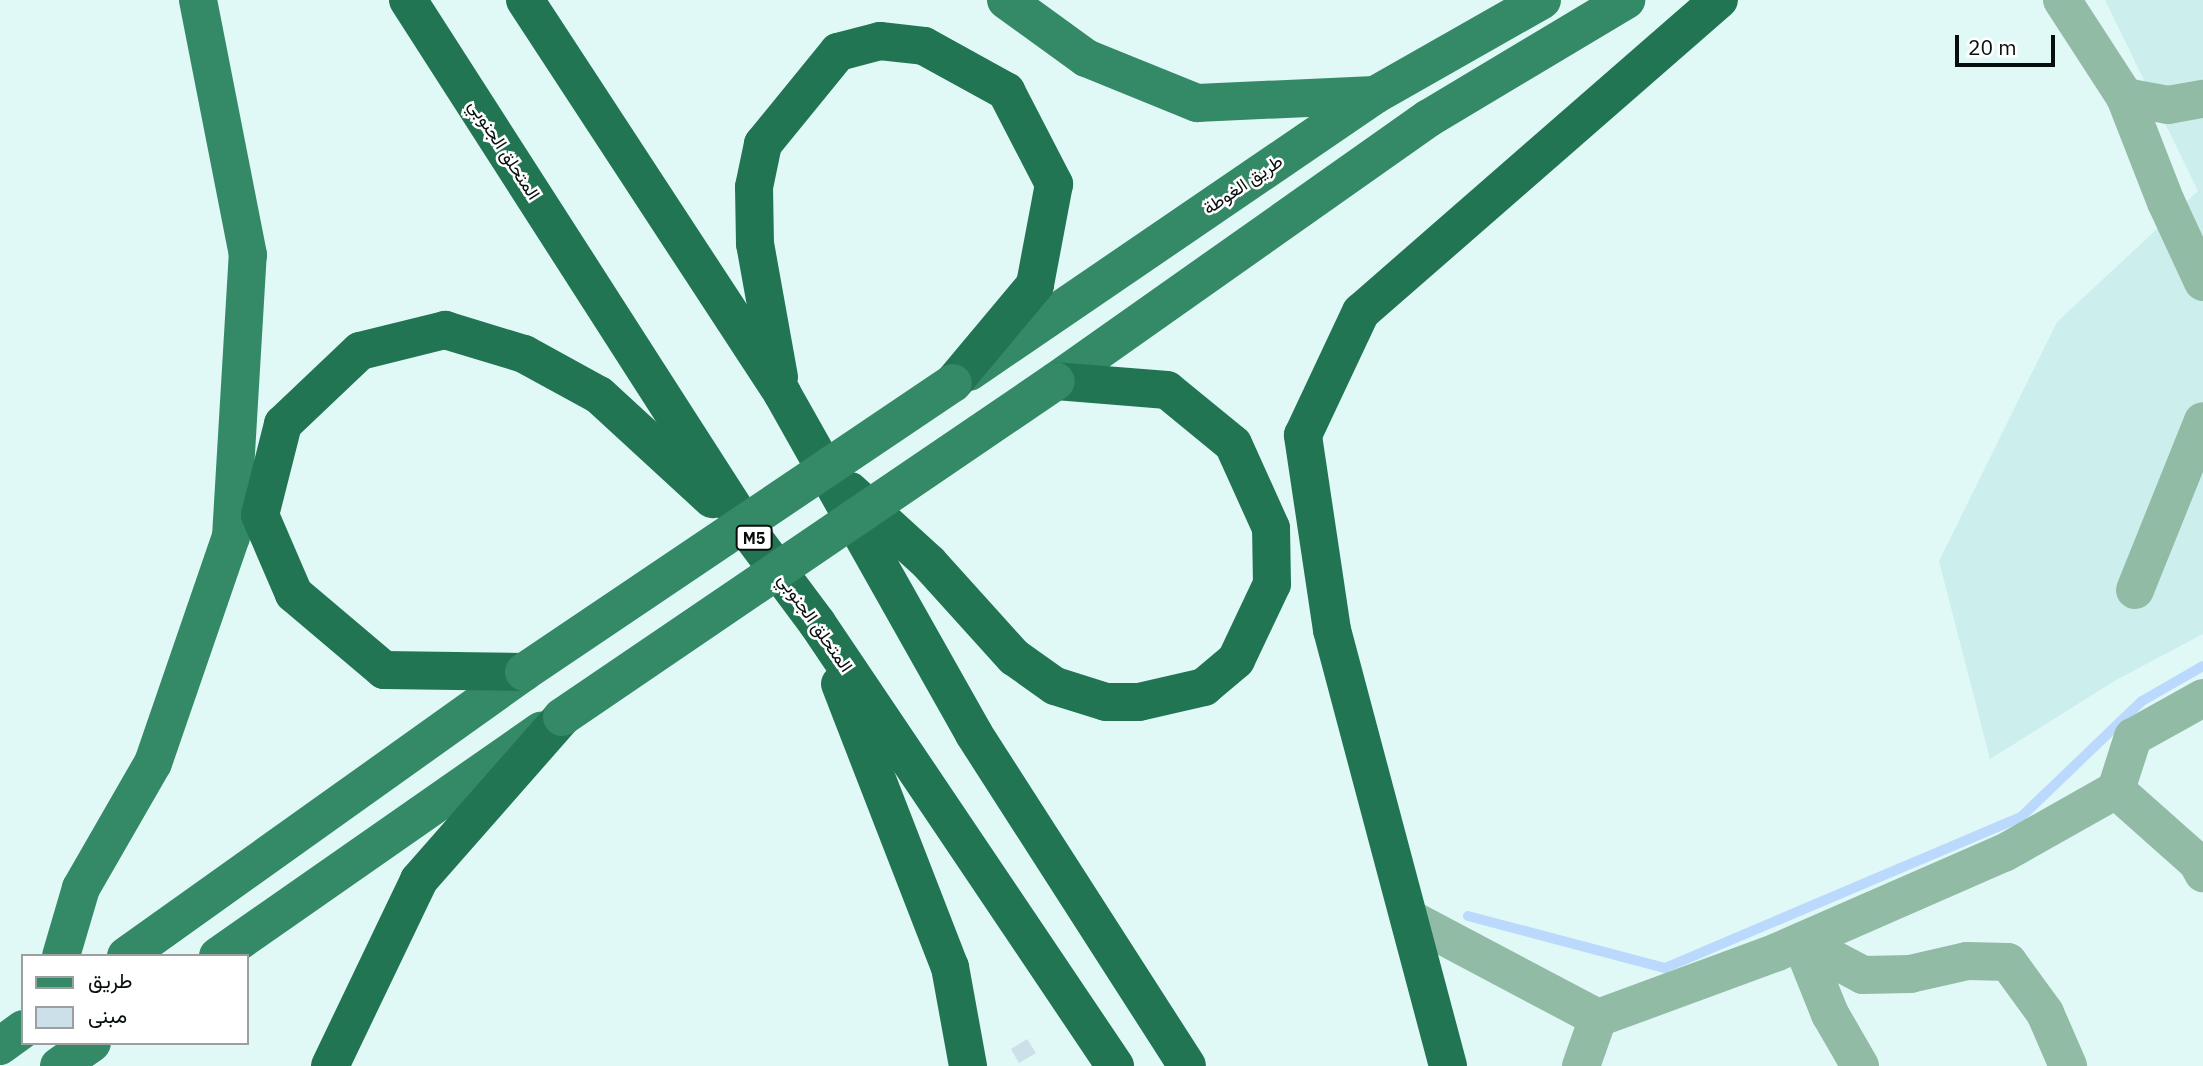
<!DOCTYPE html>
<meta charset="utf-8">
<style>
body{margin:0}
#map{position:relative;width:2203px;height:1066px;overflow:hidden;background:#e0f9f7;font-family:"IBM Plex Sans",Vazirmatn,sans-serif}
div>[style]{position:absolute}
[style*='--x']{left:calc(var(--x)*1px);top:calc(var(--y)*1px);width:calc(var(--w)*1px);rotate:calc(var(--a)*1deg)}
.built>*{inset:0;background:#cceeec}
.stream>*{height:10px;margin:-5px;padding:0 5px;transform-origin:5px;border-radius:5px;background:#bad9fc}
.building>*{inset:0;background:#cbe0e9}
.minor>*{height:38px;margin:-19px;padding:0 19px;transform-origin:19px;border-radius:19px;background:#92bba6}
.major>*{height:38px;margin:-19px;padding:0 19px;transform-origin:19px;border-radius:19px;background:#348a66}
.highway>*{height:38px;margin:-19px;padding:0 19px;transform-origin:19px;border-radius:19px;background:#227553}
.major-bridge>*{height:38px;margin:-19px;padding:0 19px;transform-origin:19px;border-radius:19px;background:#348a66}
span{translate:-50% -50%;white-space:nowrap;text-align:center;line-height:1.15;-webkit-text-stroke:5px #fff;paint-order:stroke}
.shield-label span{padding:2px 5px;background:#fff;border:2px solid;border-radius:5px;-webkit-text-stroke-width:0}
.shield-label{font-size:16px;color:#070f0e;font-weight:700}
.street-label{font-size:18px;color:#070f0e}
.legend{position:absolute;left:21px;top:954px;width:228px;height:91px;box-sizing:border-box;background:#fff;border:2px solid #9c9f9f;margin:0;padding:9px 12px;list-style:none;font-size:21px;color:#070f0e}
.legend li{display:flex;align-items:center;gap:14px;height:35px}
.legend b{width:35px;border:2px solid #9c9f9f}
.scale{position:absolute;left:1955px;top:35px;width:100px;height:32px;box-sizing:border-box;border:4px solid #070f0e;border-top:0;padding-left:9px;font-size:21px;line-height:24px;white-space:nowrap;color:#070f0e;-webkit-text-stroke:5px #fff;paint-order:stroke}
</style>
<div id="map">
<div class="built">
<div style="clip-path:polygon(2105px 0,2203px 0,2203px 634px,2116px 680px,1990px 759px,1939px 561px,2057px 322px,2198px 191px)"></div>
</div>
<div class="stream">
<div style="--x:1468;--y:916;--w:204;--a:14.8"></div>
<div style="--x:1665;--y:968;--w:387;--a:-23"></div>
<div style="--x:2021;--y:817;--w:168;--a:-43.8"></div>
<div style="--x:2142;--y:701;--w:70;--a:-29.8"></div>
</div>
<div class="building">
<div style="clip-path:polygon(1027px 1039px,1036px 1053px,1019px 1063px,1011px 1049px)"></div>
</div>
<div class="minor">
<div style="--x:2062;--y:0;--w:116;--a:57"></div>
<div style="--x:2125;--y:97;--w:113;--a:68.7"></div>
<div style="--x:2166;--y:202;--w:88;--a:65.2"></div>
<div style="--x:2125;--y:97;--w:44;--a:10.5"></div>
<div style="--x:2168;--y:105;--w:36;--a:-10"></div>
<div style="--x:2135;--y:590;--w:182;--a:-68.1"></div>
<div style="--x:2116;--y:790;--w:56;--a:-72.2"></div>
<div style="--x:2133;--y:737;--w:80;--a:-29.1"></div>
<div style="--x:1409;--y:918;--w:214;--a:27.9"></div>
<div style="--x:1598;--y:1018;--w:191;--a:-20.2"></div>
<div style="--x:1777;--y:952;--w:248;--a:-23.6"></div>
<div style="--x:2004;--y:853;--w:129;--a:-29.4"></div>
<div style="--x:2116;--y:790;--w:108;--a:41.6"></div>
<div style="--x:2197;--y:862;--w:13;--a:61"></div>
<div style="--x:1801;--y:942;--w:70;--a:28"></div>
<div style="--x:1863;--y:975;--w:47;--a:-1.2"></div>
<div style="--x:1910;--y:974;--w:58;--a:-12.8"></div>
<div style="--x:1967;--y:961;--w:41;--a:1.4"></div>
<div style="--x:2008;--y:962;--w:63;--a:54"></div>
<div style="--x:2045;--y:1013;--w:58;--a:66.5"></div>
<div style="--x:1801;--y:942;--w:78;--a:68.1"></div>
<div style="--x:1830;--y:1014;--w:60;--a:60"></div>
<div style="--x:1581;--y:1066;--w:51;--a:-70.5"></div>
</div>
<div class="major">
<div style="--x:1006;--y:0;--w:99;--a:35.9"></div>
<div style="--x:1086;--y:58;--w:120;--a:22.1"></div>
<div style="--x:1197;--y:103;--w:178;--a:-2.6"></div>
<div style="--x:969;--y:372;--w:491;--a:-34.3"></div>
<div style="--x:1375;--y:95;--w:192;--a:-29.6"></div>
<div style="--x:1056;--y:381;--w:456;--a:-35.2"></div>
<div style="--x:1429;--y:118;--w:230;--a:-30.9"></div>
<div style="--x:61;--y:956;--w:71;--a:-73.6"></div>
<div style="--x:81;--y:888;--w:144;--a:-60.1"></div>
<div style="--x:153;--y:763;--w:239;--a:-71"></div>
<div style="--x:231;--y:537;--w:283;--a:-86.6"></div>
<div style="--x:248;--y:255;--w:260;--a:-101.1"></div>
<div style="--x:126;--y:956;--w:489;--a:-35.5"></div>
<div style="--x:218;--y:956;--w:394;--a:-34.9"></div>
<div style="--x:0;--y:1046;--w:29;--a:-36"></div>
<div style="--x:59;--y:1066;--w:40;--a:-34.9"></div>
</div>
<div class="highway">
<div style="--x:408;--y:0;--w:637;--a:57.31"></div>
<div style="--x:752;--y:536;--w:109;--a:53.2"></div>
<div style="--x:817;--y:623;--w:534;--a:56.07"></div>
<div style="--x:525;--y:0;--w:470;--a:56.8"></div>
<div style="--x:782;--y:393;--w:391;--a:60.6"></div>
<div style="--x:974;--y:734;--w:394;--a:57.3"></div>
<div style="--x:779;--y:377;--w:135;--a:-100.2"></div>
<div style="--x:755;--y:244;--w:57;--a:-91"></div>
<div style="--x:754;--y:187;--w:44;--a:-78.2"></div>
<div style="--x:763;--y:144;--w:119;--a:-50.8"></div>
<div style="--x:838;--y:52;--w:43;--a:-14.7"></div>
<div style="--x:880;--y:41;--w:44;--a:6.5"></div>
<div style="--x:924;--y:46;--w:94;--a:28.8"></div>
<div style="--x:1006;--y:91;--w:105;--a:62.7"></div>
<div style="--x:1054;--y:184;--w:103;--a:100.7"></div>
<div style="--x:1035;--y:285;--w:128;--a:129.9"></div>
<div style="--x:850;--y:491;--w:107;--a:42.3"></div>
<div style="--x:929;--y:563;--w:127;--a:47.9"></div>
<div style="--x:1014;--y:657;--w:50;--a:35.3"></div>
<div style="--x:1055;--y:686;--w:53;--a:17.4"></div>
<div style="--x:1106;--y:702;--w:33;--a:0"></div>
<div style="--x:1139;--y:702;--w:67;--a:-13"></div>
<div style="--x:1204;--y:687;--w:42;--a:-40.2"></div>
<div style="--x:1236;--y:660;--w:84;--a:-64.7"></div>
<div style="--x:1272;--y:584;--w:56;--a:-91"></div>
<div style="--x:1271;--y:528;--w:92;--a:-114.3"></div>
<div style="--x:1233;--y:444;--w:85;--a:-140.7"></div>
<div style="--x:1167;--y:390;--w:111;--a:-175.4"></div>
<div style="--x:524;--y:672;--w:140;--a:-179.2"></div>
<div style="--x:384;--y:670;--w:118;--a:-139.8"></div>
<div style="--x:294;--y:594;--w:86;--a:-113.3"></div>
<div style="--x:260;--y:515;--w:94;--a:-75.8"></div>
<div style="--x:283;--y:424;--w:106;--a:-43.5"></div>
<div style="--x:360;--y:351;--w:88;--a:-13.9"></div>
<div style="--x:445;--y:330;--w:83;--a:16.9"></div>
<div style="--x:524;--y:354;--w:85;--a:28.7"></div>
<div style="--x:599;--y:395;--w:154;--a:42.6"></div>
<div style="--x:840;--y:684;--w:304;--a:68.8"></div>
<div style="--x:950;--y:967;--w:101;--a:79.7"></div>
<div style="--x:330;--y:1066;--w:206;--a:-64.4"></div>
<div style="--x:419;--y:880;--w:217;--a:-48.7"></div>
<div style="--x:1448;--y:1066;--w:451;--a:-104.9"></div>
<div style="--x:1332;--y:630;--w:197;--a:-98.5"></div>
<div style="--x:1303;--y:435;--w:136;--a:-64.8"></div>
<div style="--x:1361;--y:312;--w:475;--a:-41.1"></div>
</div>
<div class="major-bridge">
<div style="--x:524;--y:672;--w:517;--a:-33.97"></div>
<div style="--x:562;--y:717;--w:597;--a:-34.22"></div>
</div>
<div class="shield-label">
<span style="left:754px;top:538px">M5</span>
</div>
<div class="street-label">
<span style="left:504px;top:150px;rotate:57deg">المتحلق الجنوبي</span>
<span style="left:1243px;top:185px;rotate:-34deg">طريق الغوطة</span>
<span style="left:815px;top:623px;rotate:55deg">المتحلق الجنوبي</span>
</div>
<ul class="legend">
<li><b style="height:9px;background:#348a66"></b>طريق</li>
<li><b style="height:19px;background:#cbe0e9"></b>مبنى</li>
</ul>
<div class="scale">20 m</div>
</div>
